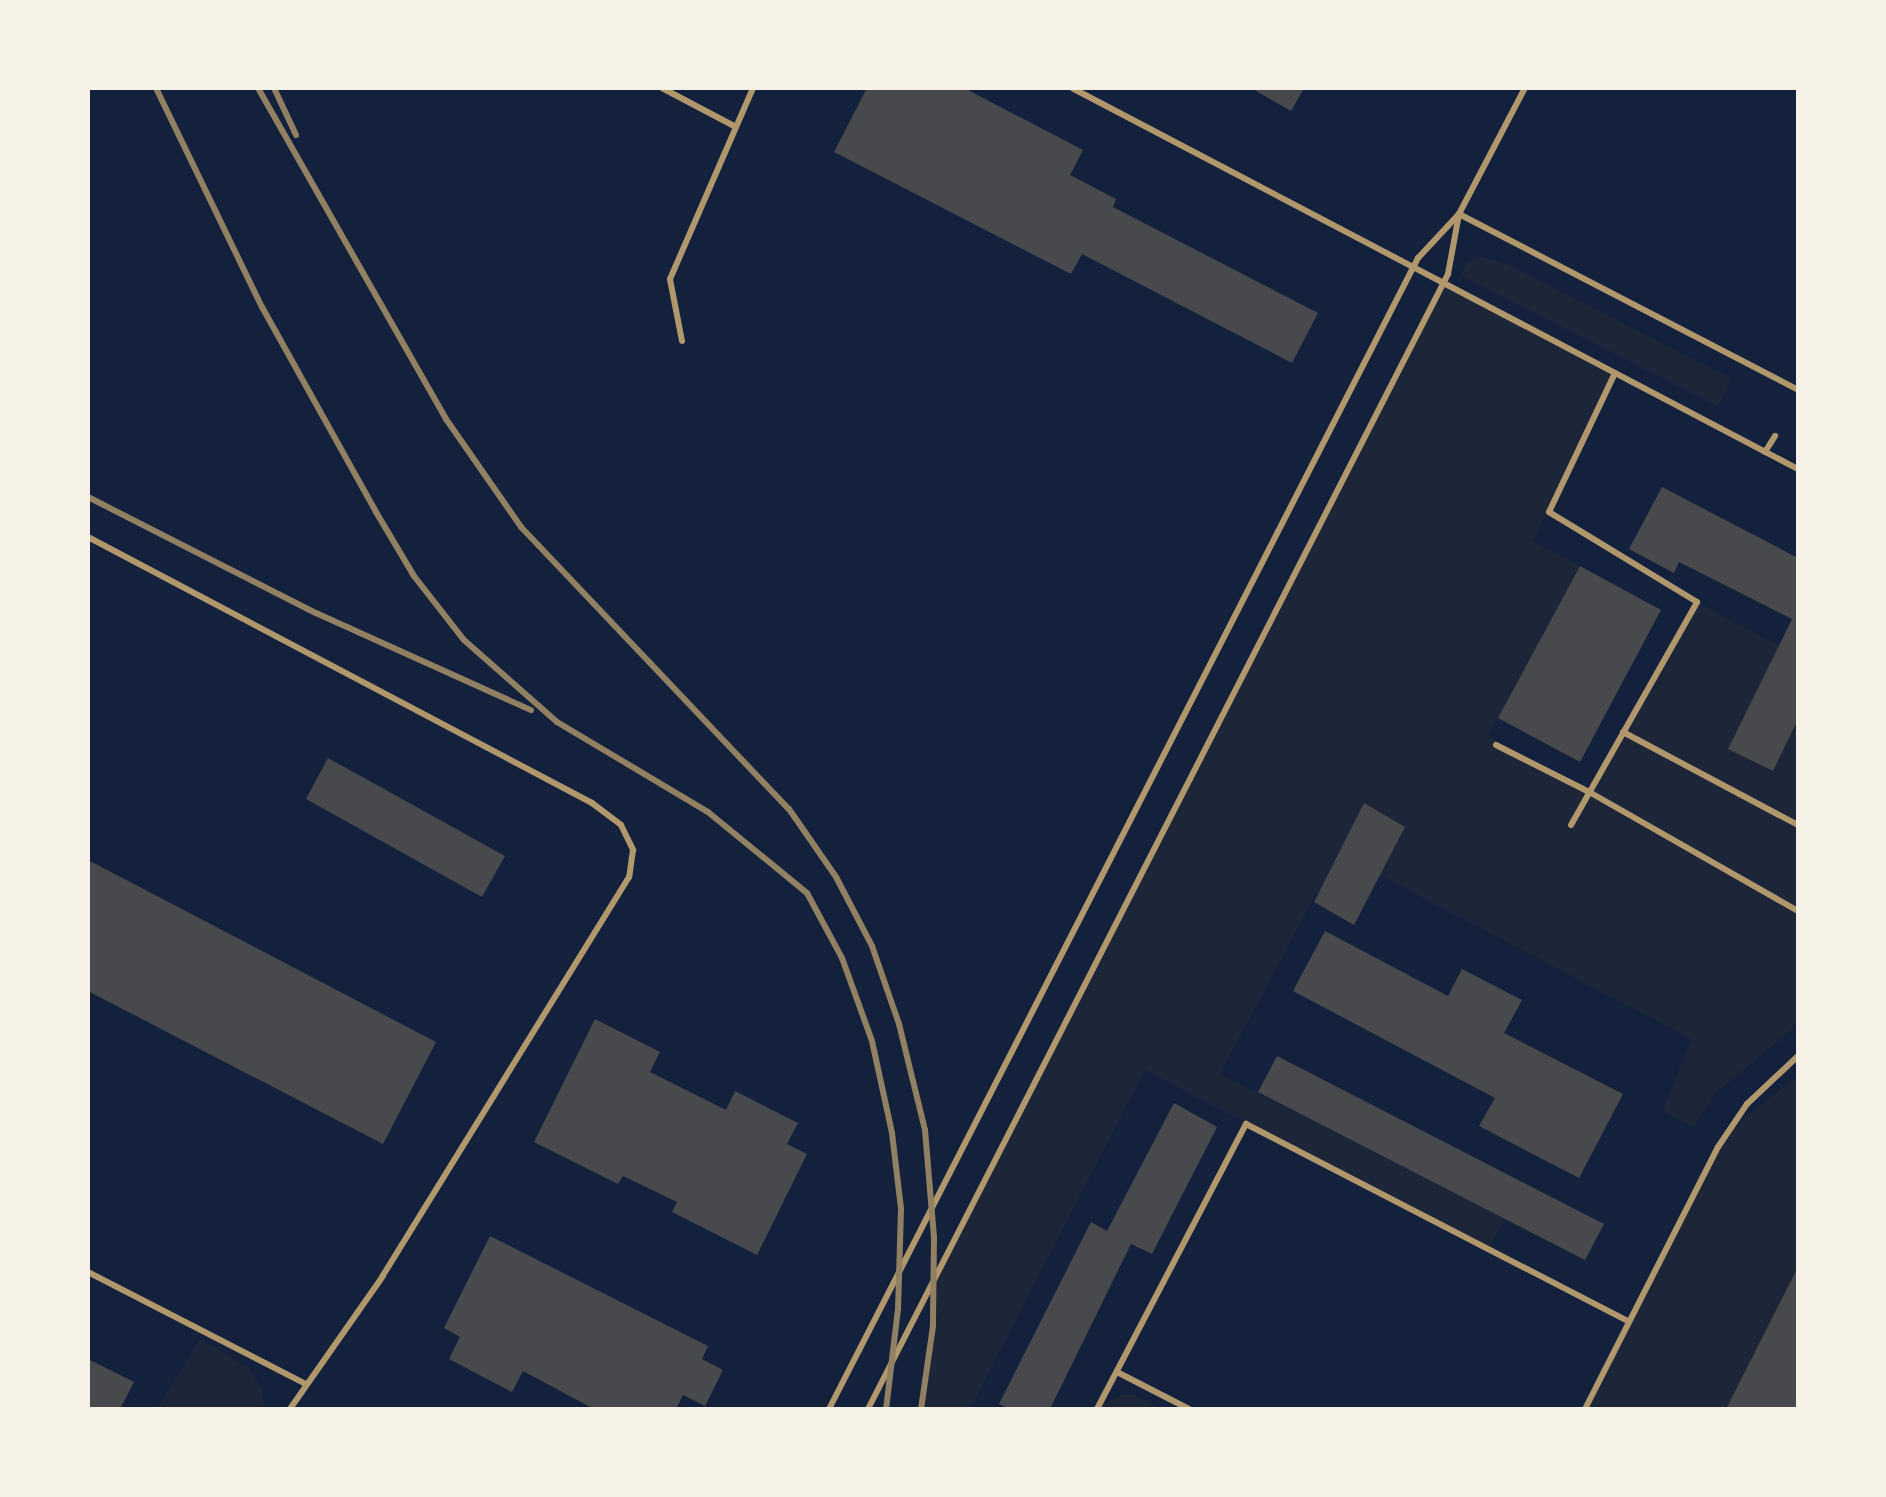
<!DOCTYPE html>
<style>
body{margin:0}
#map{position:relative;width:1886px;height:1497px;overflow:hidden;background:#14213d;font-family:Rubik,sans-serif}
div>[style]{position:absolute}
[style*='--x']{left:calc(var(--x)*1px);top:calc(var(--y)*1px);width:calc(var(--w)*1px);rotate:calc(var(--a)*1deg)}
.green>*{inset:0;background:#1d2539}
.building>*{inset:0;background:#48494c}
.service>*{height:6px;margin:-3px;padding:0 3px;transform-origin:3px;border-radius:3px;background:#b1986c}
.rail>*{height:6px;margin:-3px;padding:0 3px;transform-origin:3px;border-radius:3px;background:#918062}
span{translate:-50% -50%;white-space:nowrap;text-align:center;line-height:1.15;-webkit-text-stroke:6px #f6f1e7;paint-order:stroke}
.frame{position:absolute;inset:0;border:90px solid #f6f1e7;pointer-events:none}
</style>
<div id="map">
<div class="green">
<div style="clip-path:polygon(1481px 256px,1510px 265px,1732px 379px,1718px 406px,1461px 276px,1465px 265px)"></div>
<div style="clip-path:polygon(1443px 283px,1615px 373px,1533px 541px,1580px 566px,1488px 736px,1591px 792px,1697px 602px,1779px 646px,1798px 719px,1798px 1024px,1716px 1093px,1693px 1128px,1663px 1110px,1691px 1039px,1380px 875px,1405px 827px,1364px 804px,1220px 1074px,1506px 1219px,1488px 1249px,1145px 1070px,970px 1409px,921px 1409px,933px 1326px,933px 1283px)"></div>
<div style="clip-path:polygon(1798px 1076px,1798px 1267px,1726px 1409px,1585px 1409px,1718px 1147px,1745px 1117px)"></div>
<div style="clip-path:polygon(200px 1339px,249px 1368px,262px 1390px,264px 1409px,157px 1409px)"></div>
<div style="clip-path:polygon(1120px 1395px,1135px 1395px,1161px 1409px,1097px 1409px)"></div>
</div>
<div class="building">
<div style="clip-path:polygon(867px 88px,964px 88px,1083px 150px,1070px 175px,1116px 199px,1113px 207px,1318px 313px,1292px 363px,1082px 254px,1071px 274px,834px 152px)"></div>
<div style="clip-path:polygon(1251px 88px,1304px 88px,1291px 111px)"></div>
<div style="clip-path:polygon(1662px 487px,1798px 558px,1798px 719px,1773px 771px,1728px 749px,1792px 619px,1679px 562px,1674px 573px,1629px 549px)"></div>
<div style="clip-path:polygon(1580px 566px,1661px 610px,1580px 762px,1498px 718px)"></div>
<div style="clip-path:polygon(328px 758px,505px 856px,482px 897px,306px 799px)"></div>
<div style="clip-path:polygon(1364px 803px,1405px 827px,1354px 925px,1314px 902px)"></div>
<div style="clip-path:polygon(88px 860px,436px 1042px,383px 1144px,88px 991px)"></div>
<div style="clip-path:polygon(1325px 931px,1448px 996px,1462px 969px,1522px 1000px,1504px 1033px,1623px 1094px,1579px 1178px,1479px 1126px,1495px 1098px,1293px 991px)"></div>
<div style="clip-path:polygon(595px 1019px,660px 1052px,650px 1072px,726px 1110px,735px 1091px,798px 1123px,787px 1144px,807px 1154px,757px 1255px,672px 1212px,677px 1202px,623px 1176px,618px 1184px,534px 1142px)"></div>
<div style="clip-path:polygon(1277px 1056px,1604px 1224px,1585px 1260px,1258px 1092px)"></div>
<div style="clip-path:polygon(1174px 1103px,1217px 1127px,1152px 1254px,1131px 1244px,1050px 1409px,1009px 1409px,999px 1404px,1091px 1222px,1107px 1231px)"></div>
<div style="clip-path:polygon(490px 1236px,708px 1346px,702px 1359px,723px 1370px,705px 1406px,683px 1395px,676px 1409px,594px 1409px,523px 1371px,512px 1392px,449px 1359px,460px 1337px,444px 1328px)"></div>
<div style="clip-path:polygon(1798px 1267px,1798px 1409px,1726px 1409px)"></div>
<div style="clip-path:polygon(88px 1359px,134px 1382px,120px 1409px,88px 1409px)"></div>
</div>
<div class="service">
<div style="--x:662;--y:88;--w:81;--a:27.8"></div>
<div style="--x:1072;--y:88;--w:820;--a:27.69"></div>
<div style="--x:1459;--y:214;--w:382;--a:27.4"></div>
<div style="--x:682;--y:341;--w:63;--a:-101"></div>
<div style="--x:670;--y:279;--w:208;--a:-66.5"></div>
<div style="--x:1765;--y:452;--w:19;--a:-58"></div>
<div style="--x:88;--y:537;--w:570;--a:27.82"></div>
<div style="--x:592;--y:803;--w:36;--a:37"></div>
<div style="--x:621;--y:825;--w:28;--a:64"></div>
<div style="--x:633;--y:850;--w:27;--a:98"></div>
<div style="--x:629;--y:877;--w:469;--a:121.7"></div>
<div style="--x:383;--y:1276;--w:162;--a:125"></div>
<div style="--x:1623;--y:732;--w:198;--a:28"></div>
<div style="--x:1496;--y:745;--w:106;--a:26.8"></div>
<div style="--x:1591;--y:793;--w:238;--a:29.7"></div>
<div style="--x:1571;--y:825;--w:256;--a:-60.5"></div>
<div style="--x:1697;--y:602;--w:173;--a:-148.7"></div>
<div style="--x:1549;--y:512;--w:154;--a:-64.6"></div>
<div style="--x:88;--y:1272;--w:243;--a:27.2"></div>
<div style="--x:1117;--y:1372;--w:81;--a:27.2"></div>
<div style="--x:829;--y:1409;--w:1293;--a:-62.9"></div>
<div style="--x:1418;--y:258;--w:60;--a:-47"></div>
<div style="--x:1459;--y:214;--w:142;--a:-62.4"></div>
<div style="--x:868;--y:1409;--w:1275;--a:-62.93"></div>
<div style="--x:1448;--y:274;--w:61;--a:-79.6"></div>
<div style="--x:1097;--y:1409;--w:322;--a:-62.4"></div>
<div style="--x:1246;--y:1124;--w:431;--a:27.3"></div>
<div style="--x:1585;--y:1409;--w:294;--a:-63.1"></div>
<div style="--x:1718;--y:1147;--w:52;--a:-56"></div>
<div style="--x:1747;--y:1104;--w:70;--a:-43.3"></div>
</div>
<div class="rail">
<div style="--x:156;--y:88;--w:243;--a:64.2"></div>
<div style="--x:262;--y:307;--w:235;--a:60.9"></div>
<div style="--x:376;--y:512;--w:74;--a:59.3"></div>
<div style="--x:414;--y:576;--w:81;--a:52"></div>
<div style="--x:464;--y:640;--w:124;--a:41.4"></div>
<div style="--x:557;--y:722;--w:176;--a:30.8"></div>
<div style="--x:708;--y:812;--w:128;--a:39.3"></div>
<div style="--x:807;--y:893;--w:74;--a:61.7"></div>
<div style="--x:842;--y:958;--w:88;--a:70.1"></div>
<div style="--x:872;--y:1041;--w:94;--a:77.7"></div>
<div style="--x:892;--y:1133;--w:77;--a:83.2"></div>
<div style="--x:901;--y:1209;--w:100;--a:91.7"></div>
<div style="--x:898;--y:1309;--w:101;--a:96.8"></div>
<div style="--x:258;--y:88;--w:381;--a:60.4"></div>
<div style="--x:446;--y:419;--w:131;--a:55.2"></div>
<div style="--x:521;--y:527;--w:389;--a:46.5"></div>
<div style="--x:789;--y:809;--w:83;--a:55.3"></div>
<div style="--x:836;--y:877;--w:78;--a:62.4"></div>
<div style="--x:872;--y:946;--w:83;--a:70.9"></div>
<div style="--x:899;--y:1024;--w:109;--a:76.2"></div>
<div style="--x:925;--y:1130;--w:108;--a:85.2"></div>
<div style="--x:934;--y:1238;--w:88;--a:90.7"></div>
<div style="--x:933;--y:1326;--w:84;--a:98.2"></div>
<div style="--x:274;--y:88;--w:52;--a:64.9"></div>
<div style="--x:88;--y:497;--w:256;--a:27"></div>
<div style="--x:316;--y:613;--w:236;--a:24.3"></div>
</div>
<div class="frame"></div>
</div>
